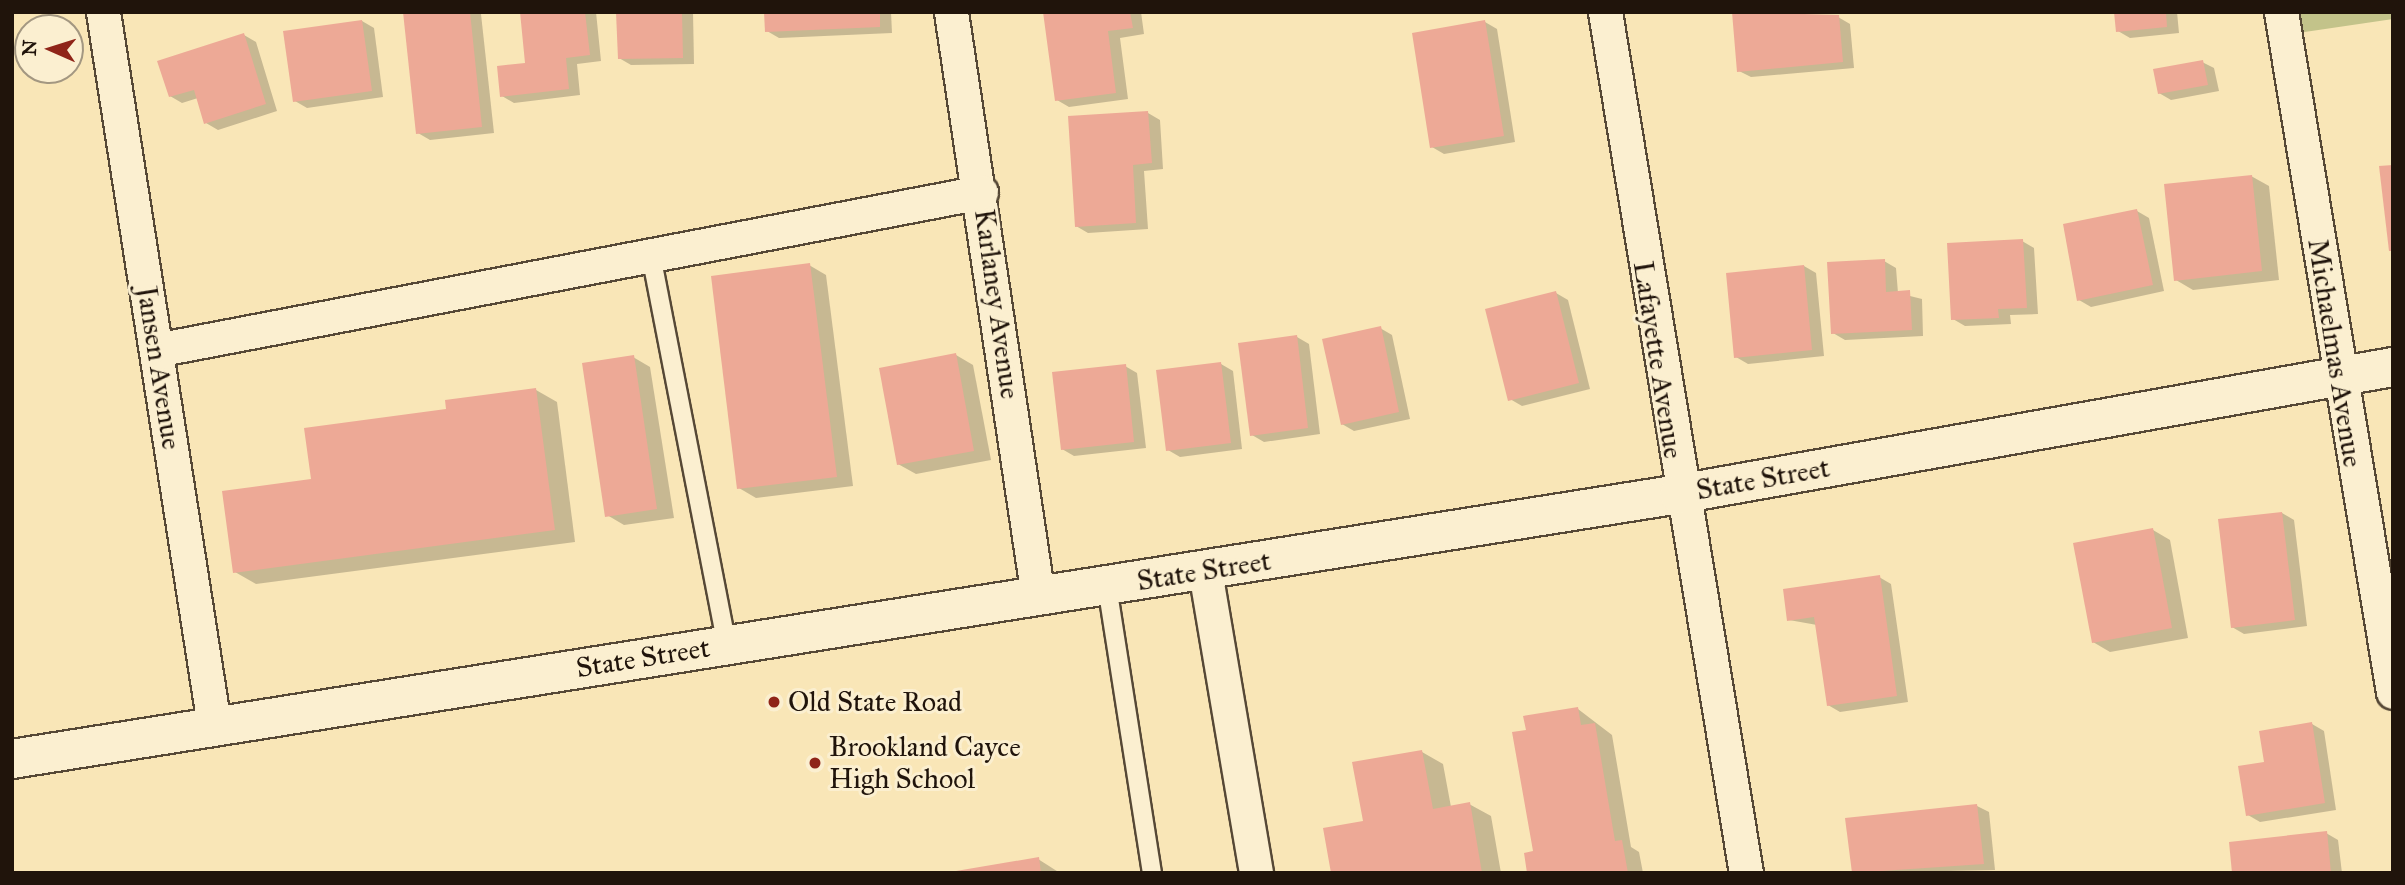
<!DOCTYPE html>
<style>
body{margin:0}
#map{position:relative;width:2405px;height:885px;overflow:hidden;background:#f9e6b7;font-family:"IM FELL Great Primer",serif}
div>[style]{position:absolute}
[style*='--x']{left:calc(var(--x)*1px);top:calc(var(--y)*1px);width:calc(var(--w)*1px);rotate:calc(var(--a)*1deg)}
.green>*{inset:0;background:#c3c38a}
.shadow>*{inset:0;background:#0003}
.building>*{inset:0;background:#eda996}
.roads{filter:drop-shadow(2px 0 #564836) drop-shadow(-2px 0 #564836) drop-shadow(0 2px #564836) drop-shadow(0 -2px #564836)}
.service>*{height:18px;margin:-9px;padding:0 9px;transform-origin:9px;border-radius:9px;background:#fbefd0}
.minor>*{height:33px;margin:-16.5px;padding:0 16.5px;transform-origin:16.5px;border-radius:16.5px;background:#fbefd0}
.secondary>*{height:38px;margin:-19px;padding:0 19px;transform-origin:19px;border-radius:19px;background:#fbefd0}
.dots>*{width:19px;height:19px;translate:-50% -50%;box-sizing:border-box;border:4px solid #fbefd0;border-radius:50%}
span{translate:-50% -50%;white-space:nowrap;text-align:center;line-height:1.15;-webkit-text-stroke:6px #fbefd0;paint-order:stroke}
.street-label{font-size:28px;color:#20140b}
.poi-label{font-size:28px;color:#20140b}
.left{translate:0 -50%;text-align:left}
.frame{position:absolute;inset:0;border:14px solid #20140b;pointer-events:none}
.north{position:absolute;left:14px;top:14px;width:70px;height:70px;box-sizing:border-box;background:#fbefd0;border:2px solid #a39781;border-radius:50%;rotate:273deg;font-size:19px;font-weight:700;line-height:28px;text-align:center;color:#20140b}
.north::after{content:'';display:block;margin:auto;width:24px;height:32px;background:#8f2418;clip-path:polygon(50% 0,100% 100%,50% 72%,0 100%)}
</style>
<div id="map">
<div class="green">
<div style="clip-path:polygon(2281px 12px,2393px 12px,2393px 19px,2285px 35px)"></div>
</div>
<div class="shadow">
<div style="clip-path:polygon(420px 12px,481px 14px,494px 133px,430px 140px,418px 133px)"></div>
<div style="clip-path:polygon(522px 12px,596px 12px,601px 61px,577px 64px,580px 95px,514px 103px,502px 96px,527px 64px)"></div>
<div style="clip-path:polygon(618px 12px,693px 12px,694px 64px,631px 65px,619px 58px)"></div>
<div style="clip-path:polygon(766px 12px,891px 12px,892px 33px,779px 38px,767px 31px)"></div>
<div style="clip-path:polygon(1045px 12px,1141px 12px,1144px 34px,1120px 38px,1128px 99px,1069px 107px,1057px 100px)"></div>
<div style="clip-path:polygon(1733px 12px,1838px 17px,1850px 24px,1854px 68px,1751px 77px,1739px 71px)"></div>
<div style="clip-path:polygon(2116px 12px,2177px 12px,2179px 33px,2130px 38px,2118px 31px)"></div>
<div style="clip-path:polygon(362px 21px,374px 28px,383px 97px,307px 108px,295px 101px)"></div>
<div style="clip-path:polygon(1485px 22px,1497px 29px,1515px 142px,1444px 154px,1432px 147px)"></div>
<div style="clip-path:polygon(244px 35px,256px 42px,277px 111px,218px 130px,206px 123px,198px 98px,182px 103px,170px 96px)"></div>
<div style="clip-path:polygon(2202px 62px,2214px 68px,2219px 91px,2171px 100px,2159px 93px)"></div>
<div style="clip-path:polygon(1148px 113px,1160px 120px,1163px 169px,1144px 171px,1148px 229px,1088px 233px,1076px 226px)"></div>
<div style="clip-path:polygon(2251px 176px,2269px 186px,2279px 280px,2193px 290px,2176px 280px)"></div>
<div style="clip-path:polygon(2137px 211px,2149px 218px,2164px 291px,2091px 307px,2079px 300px)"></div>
<div style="clip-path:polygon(2022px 241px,2034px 248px,2038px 314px,2010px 315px,2011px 324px,1965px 326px,1953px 319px)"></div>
<div style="clip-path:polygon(1884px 261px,1896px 268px,1898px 293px,1922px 299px,1923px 336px,1845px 340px,1833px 333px)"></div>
<div style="clip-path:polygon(809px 265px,826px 275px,853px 486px,756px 498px,739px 488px)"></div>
<div style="clip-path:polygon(1804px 266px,1816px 273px,1824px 356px,1748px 364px,1736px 357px)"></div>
<div style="clip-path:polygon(1556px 293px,1568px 300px,1590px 389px,1522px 406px,1510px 399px)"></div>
<div style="clip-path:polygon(1380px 328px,1392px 335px,1410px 419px,1354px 431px,1342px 424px)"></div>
<div style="clip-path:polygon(1297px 337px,1309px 344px,1320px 434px,1264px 442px,1252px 435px)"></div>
<div style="clip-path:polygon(956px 355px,973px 365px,991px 460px,916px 474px,898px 464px)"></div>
<div style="clip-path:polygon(633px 357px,650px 367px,674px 518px,624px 525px,607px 515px)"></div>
<div style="clip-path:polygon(1221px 364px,1233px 371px,1242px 449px,1180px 457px,1168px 450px)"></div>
<div style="clip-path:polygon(1125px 366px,1137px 373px,1146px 448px,1074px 456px,1062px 449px)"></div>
<div style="clip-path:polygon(536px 390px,557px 402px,575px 542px,256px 584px,235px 572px,313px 481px,448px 410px)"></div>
<div style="clip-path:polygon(2282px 513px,2294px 520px,2307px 626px,2244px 634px,2232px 627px)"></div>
<div style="clip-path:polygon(2153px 530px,2170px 540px,2188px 638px,2110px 652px,2093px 642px)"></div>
<div style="clip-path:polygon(1879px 577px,1891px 584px,1908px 702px,1840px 712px,1828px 705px,1817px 625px,1789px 620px)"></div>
<div style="clip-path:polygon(1578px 709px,1612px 735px,1631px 847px,1639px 852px,1643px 873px,1529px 873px,1535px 853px,1528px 731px)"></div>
<div style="clip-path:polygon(2312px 724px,2324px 731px,2336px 810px,2260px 822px,2248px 815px,2266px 764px)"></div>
<div style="clip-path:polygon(1422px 752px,1443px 764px,1451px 807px,1469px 804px,1491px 816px,1501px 873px,1332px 873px)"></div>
<div style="clip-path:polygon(1977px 806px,1989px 812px,1995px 870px,1853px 873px)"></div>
<div style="clip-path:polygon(2326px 833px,2338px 840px,2342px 873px,2234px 873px)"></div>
<div style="clip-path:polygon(1038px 859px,1060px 873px,958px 873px)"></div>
</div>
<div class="building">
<div style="clip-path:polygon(403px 12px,470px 12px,482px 127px,416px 134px)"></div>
<div style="clip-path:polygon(520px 12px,585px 12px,590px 55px,566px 58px,569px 89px,500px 97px,497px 66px,525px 63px)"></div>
<div style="clip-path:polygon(616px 12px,682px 12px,683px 58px,618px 59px)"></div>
<div style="clip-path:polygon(764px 12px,880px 12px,880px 27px,765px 32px)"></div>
<div style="clip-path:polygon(1043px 12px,1130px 12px,1133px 28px,1108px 31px,1116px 93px,1055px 101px)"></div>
<div style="clip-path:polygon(1732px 12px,1839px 15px,1843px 62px,1737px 72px)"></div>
<div style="clip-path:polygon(2114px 12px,2166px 12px,2167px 27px,2116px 32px)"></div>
<div style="clip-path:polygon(362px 20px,372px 91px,293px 102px,283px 31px)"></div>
<div style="clip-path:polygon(1485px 20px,1504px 136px,1430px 148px,1412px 33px)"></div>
<div style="clip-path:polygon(244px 33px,266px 104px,204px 124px,194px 90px,169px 97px,157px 61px)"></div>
<div style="clip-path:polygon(2203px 60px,2208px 85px,2158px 94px,2153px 69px)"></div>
<div style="clip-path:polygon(1148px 111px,1152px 163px,1133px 165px,1136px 223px,1075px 227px,1068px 116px)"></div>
<div style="clip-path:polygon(2393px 165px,2393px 251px,2389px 251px,2379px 166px)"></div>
<div style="clip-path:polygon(2252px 175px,2262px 271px,2174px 281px,2164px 184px)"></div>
<div style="clip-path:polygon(2137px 209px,2153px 285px,2077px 301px,2063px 224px)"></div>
<div style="clip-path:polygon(2023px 239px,2027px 308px,1998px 309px,1999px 318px,1951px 320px,1947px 243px)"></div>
<div style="clip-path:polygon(1885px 259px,1886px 292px,1910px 290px,1912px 330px,1831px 334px,1827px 262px)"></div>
<div style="clip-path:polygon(810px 263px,837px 477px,737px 489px,711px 276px)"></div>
<div style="clip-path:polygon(1804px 265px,1812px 350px,1734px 358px,1726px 273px)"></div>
<div style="clip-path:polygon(1556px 291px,1579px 383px,1508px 401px,1485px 309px)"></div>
<div style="clip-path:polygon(1381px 326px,1399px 412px,1341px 425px,1322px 339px)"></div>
<div style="clip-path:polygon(1297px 335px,1308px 428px,1250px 436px,1238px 343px)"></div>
<div style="clip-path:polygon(956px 353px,974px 451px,897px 465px,879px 368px)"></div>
<div style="clip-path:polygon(634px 355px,657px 509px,605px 517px,582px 363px)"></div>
<div style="clip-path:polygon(1221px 362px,1231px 443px,1166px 451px,1156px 370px)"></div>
<div style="clip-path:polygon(1126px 364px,1134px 442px,1061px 450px,1052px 372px)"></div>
<div style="clip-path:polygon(536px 388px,555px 530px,233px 573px,222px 491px,311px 479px,304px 428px,446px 409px,445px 400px)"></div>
<div style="clip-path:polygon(2282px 512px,2295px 620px,2231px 628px,2218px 519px)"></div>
<div style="clip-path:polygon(2153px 528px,2172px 628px,2092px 643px,2073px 543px)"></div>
<div style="clip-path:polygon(1880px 575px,1897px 696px,1827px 706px,1814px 617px,1787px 621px,1783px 589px)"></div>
<div style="clip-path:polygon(1578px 707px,1581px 725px,1595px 723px,1615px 841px,1622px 840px,1628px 873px,1527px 873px,1524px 853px,1533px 851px,1512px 732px,1526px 730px,1523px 716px)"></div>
<div style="clip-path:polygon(2312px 722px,2325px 803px,2246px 816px,2238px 766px,2264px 762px,2259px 731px)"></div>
<div style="clip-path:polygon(1422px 750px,1433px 809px,1470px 802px,1482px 873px,1331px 873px,1323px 828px,1363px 821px,1352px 762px)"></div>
<div style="clip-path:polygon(1977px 804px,1984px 864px,1852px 873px,1845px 818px)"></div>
<div style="clip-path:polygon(2327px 831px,2331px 873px,2232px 873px,2229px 842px)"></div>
<div style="clip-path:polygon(1039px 857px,1041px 873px,956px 873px,956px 871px)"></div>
</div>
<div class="roads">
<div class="service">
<div style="--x:651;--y:255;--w:397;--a:79"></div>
<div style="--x:1107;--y:586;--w:291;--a:81.1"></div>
</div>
<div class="minor">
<div style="--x:103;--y:12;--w:722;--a:81.15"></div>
<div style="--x:951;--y:12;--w:591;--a:81.54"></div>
<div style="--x:1605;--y:12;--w:872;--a:80.7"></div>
<div style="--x:2281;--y:12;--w:689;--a:80.65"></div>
<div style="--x:156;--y:350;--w:840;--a:-10.84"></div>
<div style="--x:1205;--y:571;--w:306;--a:80.4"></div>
</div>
<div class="secondary">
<div style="--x:12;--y:759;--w:1688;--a:-9.03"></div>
<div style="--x:1679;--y:494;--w:725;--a:-10.09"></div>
</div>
</div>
<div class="dots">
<div style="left:774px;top:702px;background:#8f2418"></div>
<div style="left:815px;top:763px;background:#8f2418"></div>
</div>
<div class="street-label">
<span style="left:997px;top:304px;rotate:82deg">Karlaney Avenue</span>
<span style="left:2335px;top:353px;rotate:81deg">Michaelmas Avenue</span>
<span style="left:1658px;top:360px;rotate:81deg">Lafayette Avenue</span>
<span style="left:159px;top:368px;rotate:81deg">Jansen Avenue</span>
<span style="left:1763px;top:479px;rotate:-10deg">State Street</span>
<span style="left:1204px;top:571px;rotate:-9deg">State Street</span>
<span style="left:643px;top:658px;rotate:-9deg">State Street</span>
</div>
<div class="poi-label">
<span class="left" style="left:788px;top:702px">Old State Road</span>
<span class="left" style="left:829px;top:763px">Brookland Cayce<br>High School</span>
</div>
<div class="frame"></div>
<div class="north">N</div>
</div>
